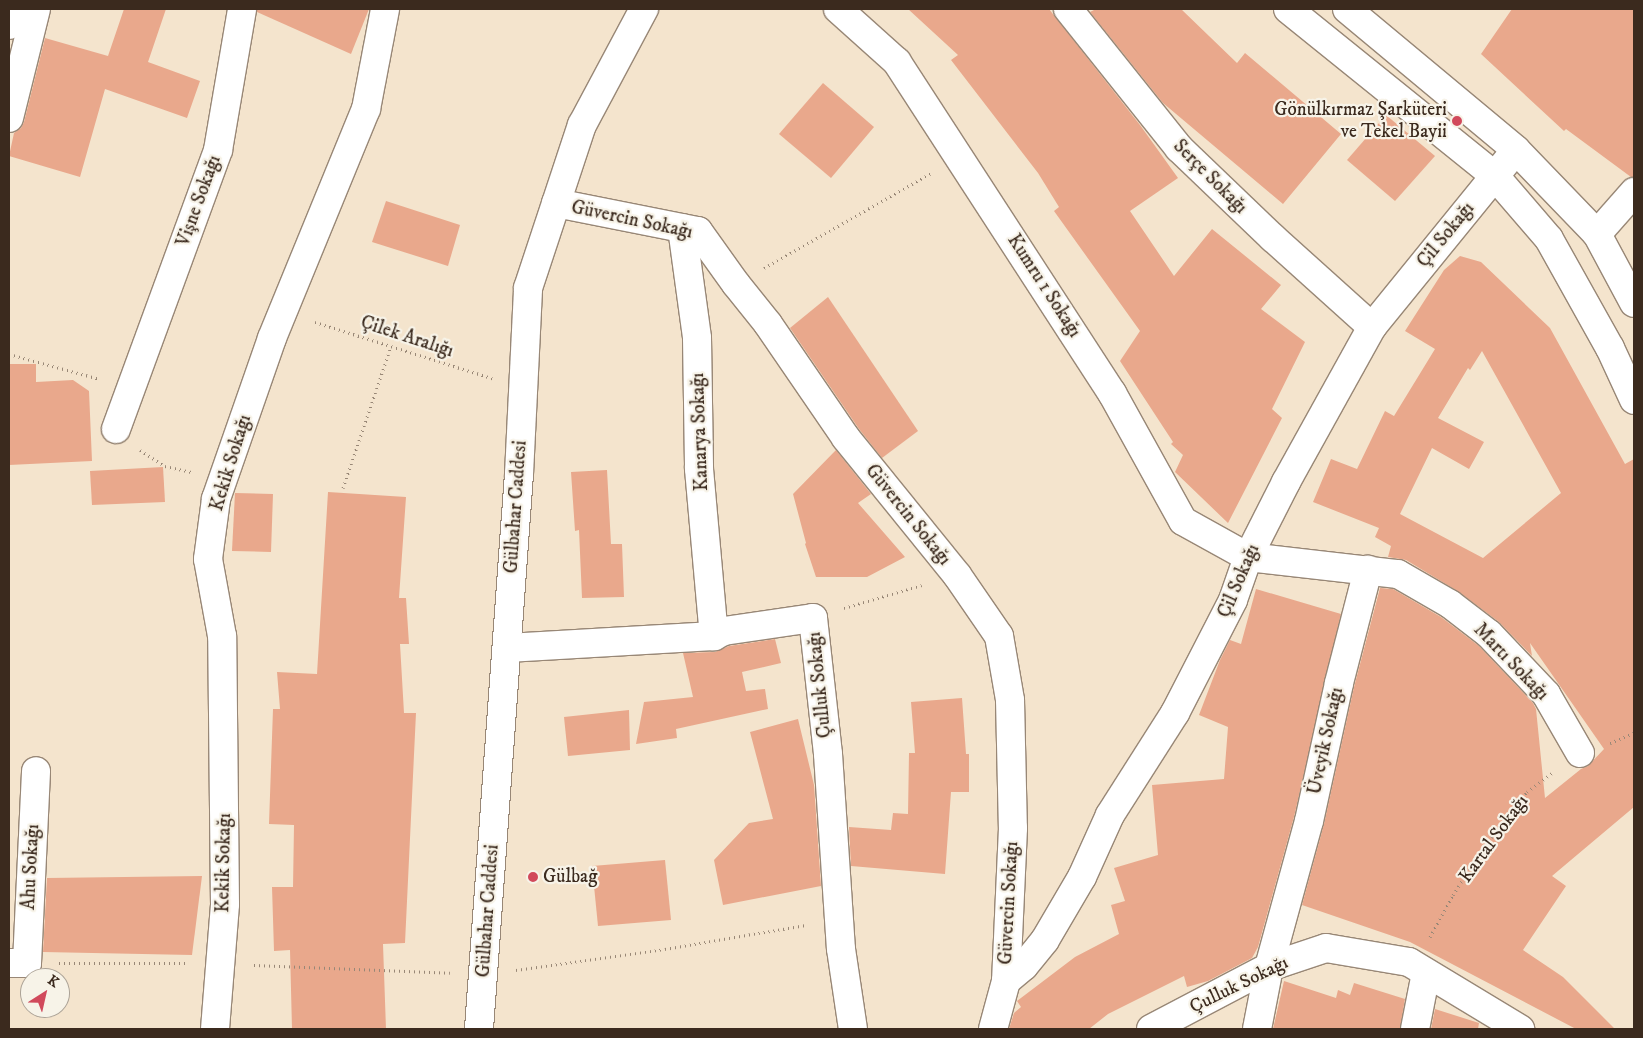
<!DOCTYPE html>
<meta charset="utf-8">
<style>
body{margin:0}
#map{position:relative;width:1643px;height:1038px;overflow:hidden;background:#f4e4cd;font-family:"IM FELL DW Pica",serif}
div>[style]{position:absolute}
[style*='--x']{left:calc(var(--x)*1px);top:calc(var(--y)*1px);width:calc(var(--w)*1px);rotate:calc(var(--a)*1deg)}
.building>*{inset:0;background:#e9a88c}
.path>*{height:3px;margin-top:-1.5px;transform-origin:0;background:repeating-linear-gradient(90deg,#988776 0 1px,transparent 0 5px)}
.roads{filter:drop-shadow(1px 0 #988776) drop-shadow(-1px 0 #988776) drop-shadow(0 1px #988776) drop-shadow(0 -1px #988776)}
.street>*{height:28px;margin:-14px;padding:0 14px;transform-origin:14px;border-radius:14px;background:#fff}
.secondary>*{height:28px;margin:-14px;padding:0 14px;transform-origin:14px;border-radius:14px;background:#fff}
.dots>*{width:14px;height:14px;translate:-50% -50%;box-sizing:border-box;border:2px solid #f7f3e8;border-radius:50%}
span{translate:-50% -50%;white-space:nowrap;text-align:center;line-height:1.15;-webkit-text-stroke:4.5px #f7f3e8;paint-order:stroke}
.poi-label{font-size:19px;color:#3b2a1e}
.right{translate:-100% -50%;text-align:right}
.left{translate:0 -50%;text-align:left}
.street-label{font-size:19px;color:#3b2a1e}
.frame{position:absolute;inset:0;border:10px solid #3b2a1e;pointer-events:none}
.north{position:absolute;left:20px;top:968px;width:50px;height:50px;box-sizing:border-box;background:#f7f3e8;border:1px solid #aca397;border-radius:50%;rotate:35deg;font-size:14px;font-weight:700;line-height:20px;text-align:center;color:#3b2a1e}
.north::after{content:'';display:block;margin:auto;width:18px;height:22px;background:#d1495b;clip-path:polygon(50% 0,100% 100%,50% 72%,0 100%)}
</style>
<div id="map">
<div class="building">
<div style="clip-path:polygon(124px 9px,166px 9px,148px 62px,200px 81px,187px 118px,105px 89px,80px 177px,9px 156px,14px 133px,21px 128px,24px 122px,45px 38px,108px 56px)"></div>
<div style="clip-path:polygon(257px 9px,369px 9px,351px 54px,257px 12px)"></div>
<div style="clip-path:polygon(908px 9px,1049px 9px,1140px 125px,1178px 178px,1130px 211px,1174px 276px,1212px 229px,1281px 285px,1261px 309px,1305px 342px,1272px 409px,1282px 418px,1228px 523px,1175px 472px,1183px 455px,1171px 444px,1173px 442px,1120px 361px,1140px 331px,1054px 211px,1059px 207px,1038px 173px,951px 60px,958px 55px)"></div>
<div style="clip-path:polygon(1096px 9px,1181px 9px,1237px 63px,1245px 53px,1341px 134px,1283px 204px,1163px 103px,1090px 12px)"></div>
<div style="clip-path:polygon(1512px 9px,1634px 9px,1634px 177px,1631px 177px,1566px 129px,1564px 131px,1481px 54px)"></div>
<div style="clip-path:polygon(823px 83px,874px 127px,831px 178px,779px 134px)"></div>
<div style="clip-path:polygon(1386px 115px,1435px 156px,1395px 201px,1347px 160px)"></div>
<div style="clip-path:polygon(386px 201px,460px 225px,448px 266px,372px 242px)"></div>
<div style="clip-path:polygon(evenodd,1460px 256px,1481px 262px,1550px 328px,1625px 464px,1634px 459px,1634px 807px,1552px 876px,1566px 886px,1523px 950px,1563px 977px,1615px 1029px,1576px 1029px,1410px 942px,1302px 905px,1324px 824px,1354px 687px,1380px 588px,1393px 589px,1441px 617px,1479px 646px,1533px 703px,1536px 709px,1545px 798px,1581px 769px,1588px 766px,1604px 749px,1530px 643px,1532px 656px,1499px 622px,1459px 592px,1406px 560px,1388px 557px,1391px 546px,1375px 537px,1379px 528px,1313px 502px,1331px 459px,1357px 469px,1385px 411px,1394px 416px,1435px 349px,1405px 331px,1444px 270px,1460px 256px,1482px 351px,1561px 493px,1483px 558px,1400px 514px,1432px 448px,1469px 469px,1484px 442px,1438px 418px,1468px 368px,1470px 370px,1482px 351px)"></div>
<div style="clip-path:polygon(828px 297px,918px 431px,882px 458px,859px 429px,790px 328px)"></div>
<div style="clip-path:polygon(9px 364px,36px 364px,36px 382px,73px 380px,89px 391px,92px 461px,9px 465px)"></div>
<div style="clip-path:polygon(836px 450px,871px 494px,858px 503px,905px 557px,867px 577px,816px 577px,805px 544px,806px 543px,793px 494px)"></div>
<div style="clip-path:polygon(163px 467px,165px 502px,92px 505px,90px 471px)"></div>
<div style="clip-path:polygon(607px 470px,611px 544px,622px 544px,624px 597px,582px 598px,579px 530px,575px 531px,571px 472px)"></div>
<div style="clip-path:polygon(328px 492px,406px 497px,399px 598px,406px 598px,409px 644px,400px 644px,404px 713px,416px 713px,405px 943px,383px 944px,386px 1029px,292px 1029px,290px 950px,274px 951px,272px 887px,293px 887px,294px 825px,269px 824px,273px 709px,280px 709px,277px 672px,317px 674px)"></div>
<div style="clip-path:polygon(235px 493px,273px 494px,271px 552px,232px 551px)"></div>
<div style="clip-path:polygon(1256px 589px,1341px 614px,1294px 817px,1258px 947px,1252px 958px,1208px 981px,1187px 987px,1184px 976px,1108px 1014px,1089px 1029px,1009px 1029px,1014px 1013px,1021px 1007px,1017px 1001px,1075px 957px,1119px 934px,1111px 905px,1125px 901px,1114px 868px,1158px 855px,1152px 785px,1224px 779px,1228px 727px,1199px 715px,1220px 660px,1230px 640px,1241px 644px)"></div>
<div style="clip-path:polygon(775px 639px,781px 663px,742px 672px,746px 691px,765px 689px,768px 709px,676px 729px,677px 738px,636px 744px,644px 702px,693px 697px,683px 653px,715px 652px,729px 646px)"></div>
<div style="clip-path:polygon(962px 698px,966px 754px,969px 754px,969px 792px,951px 792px,945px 874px,851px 866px,849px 827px,891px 830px,893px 813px,908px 814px,909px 753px,915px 753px,911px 702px)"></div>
<div style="clip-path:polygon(629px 710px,630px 750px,568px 756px,564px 717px)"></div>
<div style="clip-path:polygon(798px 719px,814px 785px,821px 886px,723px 905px,714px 860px,749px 823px,773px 819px,750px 732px)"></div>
<div style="clip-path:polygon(665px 860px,671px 920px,598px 926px,592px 866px)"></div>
<div style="clip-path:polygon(202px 876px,192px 955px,43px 952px,47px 878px)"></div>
<div style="clip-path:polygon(1284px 981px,1336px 998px,1338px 990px,1350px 995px,1354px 983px,1405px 999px,1400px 1029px,1273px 1029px)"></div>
<div style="clip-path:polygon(1435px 1009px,1479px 1023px,1478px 1029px,1431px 1029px)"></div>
</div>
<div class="path">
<div style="--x:764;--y:268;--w:192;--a:-29.6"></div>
<div style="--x:315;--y:322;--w:186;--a:17.6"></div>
<div style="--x:9;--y:354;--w:94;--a:15.4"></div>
<div style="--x:140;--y:450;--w:30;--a:33"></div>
<div style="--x:165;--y:466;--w:27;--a:13"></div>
<div style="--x:343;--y:488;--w:150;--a:-71.3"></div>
<div style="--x:844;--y:608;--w:81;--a:-16.4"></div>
<div style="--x:1610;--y:743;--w:26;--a:-23"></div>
<div style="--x:1430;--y:937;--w:48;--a:-61.3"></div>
<div style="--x:1453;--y:895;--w:59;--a:-57.4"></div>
<div style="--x:1485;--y:845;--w:68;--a:-51.6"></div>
<div style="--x:1527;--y:792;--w:34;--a:-37"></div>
<div style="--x:59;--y:963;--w:129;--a:0"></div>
<div style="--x:254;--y:965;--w:196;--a:2.3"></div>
<div style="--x:516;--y:970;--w:150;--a:-8"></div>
<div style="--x:665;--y:949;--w:143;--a:-9.7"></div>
</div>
<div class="roads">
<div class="street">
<div style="--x:838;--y:9;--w:79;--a:41.9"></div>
<div style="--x:897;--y:62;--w:395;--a:57"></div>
<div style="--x:1112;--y:393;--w:146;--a:61"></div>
<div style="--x:1183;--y:521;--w:74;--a:29"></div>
<div style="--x:1248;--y:557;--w:151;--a:6.5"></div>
<div style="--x:1398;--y:574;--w:60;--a:30"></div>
<div style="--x:1450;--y:604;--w:49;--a:37.6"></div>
<div style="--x:1489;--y:634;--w:83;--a:46.5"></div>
<div style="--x:1546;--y:694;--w:68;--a:60"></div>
<div style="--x:1068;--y:9;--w:178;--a:51.4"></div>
<div style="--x:1179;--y:148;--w:130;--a:43.8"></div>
<div style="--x:1273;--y:238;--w:133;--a:42"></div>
<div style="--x:556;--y:203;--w:145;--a:11.2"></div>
<div style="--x:698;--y:231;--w:65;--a:54.4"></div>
<div style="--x:736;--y:284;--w:51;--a:51.3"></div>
<div style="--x:768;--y:324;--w:138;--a:55.6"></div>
<div style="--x:846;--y:438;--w:176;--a:51"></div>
<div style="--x:957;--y:575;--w:74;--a:55.5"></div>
<div style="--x:999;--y:636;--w:65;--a:80.2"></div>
<div style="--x:1010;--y:700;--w:128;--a:88.7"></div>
<div style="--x:1013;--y:828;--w:153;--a:92.6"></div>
<div style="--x:682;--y:228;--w:111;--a:82.2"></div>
<div style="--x:697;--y:338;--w:131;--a:89.1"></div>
<div style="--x:699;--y:469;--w:168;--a:84.9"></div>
<div style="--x:1597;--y:234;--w:56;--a:-48.6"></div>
<div style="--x:116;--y:429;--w:297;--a:-69.9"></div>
<div style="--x:218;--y:150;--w:143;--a:-80.3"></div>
<div style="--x:507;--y:648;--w:207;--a:-3.3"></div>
<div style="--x:714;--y:636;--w:11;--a:-27"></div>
<div style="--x:724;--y:631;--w:90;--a:-8.3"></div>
<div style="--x:813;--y:618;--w:137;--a:83.7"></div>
<div style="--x:828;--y:754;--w:195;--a:86.2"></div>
<div style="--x:841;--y:949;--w:81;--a:81.5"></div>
<div style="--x:9;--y:963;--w:18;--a:0"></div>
<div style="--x:27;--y:963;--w:192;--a:-87.3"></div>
<div style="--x:215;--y:1029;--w:125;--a:-85.4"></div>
<div style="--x:225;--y:904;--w:268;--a:-90.6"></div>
<div style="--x:222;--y:636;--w:78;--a:-100.3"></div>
<div style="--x:208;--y:559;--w:61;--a:-82.4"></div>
<div style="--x:216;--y:499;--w:170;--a:-70.8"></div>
<div style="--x:272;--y:338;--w:248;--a:-67.7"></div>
<div style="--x:366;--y:109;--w:102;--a:-79.2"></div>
<div style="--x:993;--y:1029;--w:50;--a:-74.8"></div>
<div style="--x:1006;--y:981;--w:23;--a:-40"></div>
<div style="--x:1024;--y:966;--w:33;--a:-51"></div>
<div style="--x:1045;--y:940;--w:73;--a:-59.6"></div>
<div style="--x:1082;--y:877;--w:68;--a:-65.7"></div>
<div style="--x:1110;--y:815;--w:121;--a:-57.5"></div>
<div style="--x:1175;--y:713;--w:127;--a:-62.8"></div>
<div style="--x:1233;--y:600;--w:46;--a:-70.8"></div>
<div style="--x:1248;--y:557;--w:84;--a:-63.1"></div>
<div style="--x:1286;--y:482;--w:177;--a:-61"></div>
<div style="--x:1372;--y:327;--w:228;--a:-50.9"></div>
<div style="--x:1151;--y:1029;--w:133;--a:-27.7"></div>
<div style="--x:1269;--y:967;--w:60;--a:-18.4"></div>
<div style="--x:1326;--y:948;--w:84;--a:9.6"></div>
<div style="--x:1409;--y:962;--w:130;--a:31.1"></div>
<div style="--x:1257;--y:1029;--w:63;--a:-79"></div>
<div style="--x:1269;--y:967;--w:151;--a:-74.7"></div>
<div style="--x:1309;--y:821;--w:141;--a:-77.7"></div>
<div style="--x:1339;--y:683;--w:117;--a:-75.6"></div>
<div style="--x:1415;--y:1029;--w:57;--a:-78.9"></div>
</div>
<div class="secondary">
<div style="--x:1288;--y:9;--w:265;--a:38.9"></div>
<div style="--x:1494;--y:175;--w:84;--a:49.3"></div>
<div style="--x:1549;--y:239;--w:125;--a:60.8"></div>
<div style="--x:1610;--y:348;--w:57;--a:65.2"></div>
<div style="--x:1347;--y:9;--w:220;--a:39.8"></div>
<div style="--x:1516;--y:150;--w:117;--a:46"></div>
<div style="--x:1597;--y:234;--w:78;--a:61.8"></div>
<div style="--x:9;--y:25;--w:16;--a:-76"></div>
<div style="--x:9;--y:118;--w:112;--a:-76.1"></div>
<div style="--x:479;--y:1029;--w:556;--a:-85.88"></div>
<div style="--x:519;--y:474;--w:186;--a:-87.2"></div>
<div style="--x:528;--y:288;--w:172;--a:-71.7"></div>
<div style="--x:582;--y:125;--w:132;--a:-61.9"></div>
</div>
</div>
<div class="dots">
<div style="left:1457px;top:121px;background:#d1495b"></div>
<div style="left:533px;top:877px;background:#d1495b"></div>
</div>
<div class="poi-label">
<span class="right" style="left:1447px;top:121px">Gönülkırmaz Şarküteri<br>ve Tekel Bayii</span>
<span class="left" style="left:543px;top:877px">Gülbağ</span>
</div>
<div class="street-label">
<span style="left:1210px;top:177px;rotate:45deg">Serçe Sokağı</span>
<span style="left:199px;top:201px;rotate:-70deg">Vişne Sokağı</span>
<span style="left:632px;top:220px;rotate:12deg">Güvercin Sokağı</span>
<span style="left:1446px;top:235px;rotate:-51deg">Çil Sokağı</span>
<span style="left:1044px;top:286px;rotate:57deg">Kumru 1 Sokağı</span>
<span style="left:407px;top:337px;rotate:18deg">Çilek Aralığı</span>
<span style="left:700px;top:432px;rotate:-92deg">Kanarya Sokağı</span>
<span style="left:231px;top:463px;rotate:-73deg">Kekik Sokağı</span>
<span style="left:516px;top:507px;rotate:-86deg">Gülbahar Caddesi</span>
<span style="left:908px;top:515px;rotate:51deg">Güvercin Sokağı</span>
<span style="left:1239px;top:581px;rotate:-67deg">Çil Sokağı</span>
<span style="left:1511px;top:662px;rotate:46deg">Martı Sokağı</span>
<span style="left:820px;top:685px;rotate:-96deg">Çulluk Sokağı</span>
<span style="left:1326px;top:741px;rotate:-78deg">Üveyik Sokağı</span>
<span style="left:1494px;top:839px;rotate:-54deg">Kartal Sokağı</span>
<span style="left:224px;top:863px;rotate:-89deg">Kekik Sokağı</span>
<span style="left:31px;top:867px;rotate:-87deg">Ahu Sokağı</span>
<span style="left:1009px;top:903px;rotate:-87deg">Güvercin Sokağı</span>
<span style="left:488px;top:911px;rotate:-86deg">Gülbahar Caddesi</span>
<span style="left:1239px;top:985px;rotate:-26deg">Çulluk Sokağı</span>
</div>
<div class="frame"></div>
<div class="north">K</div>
</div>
